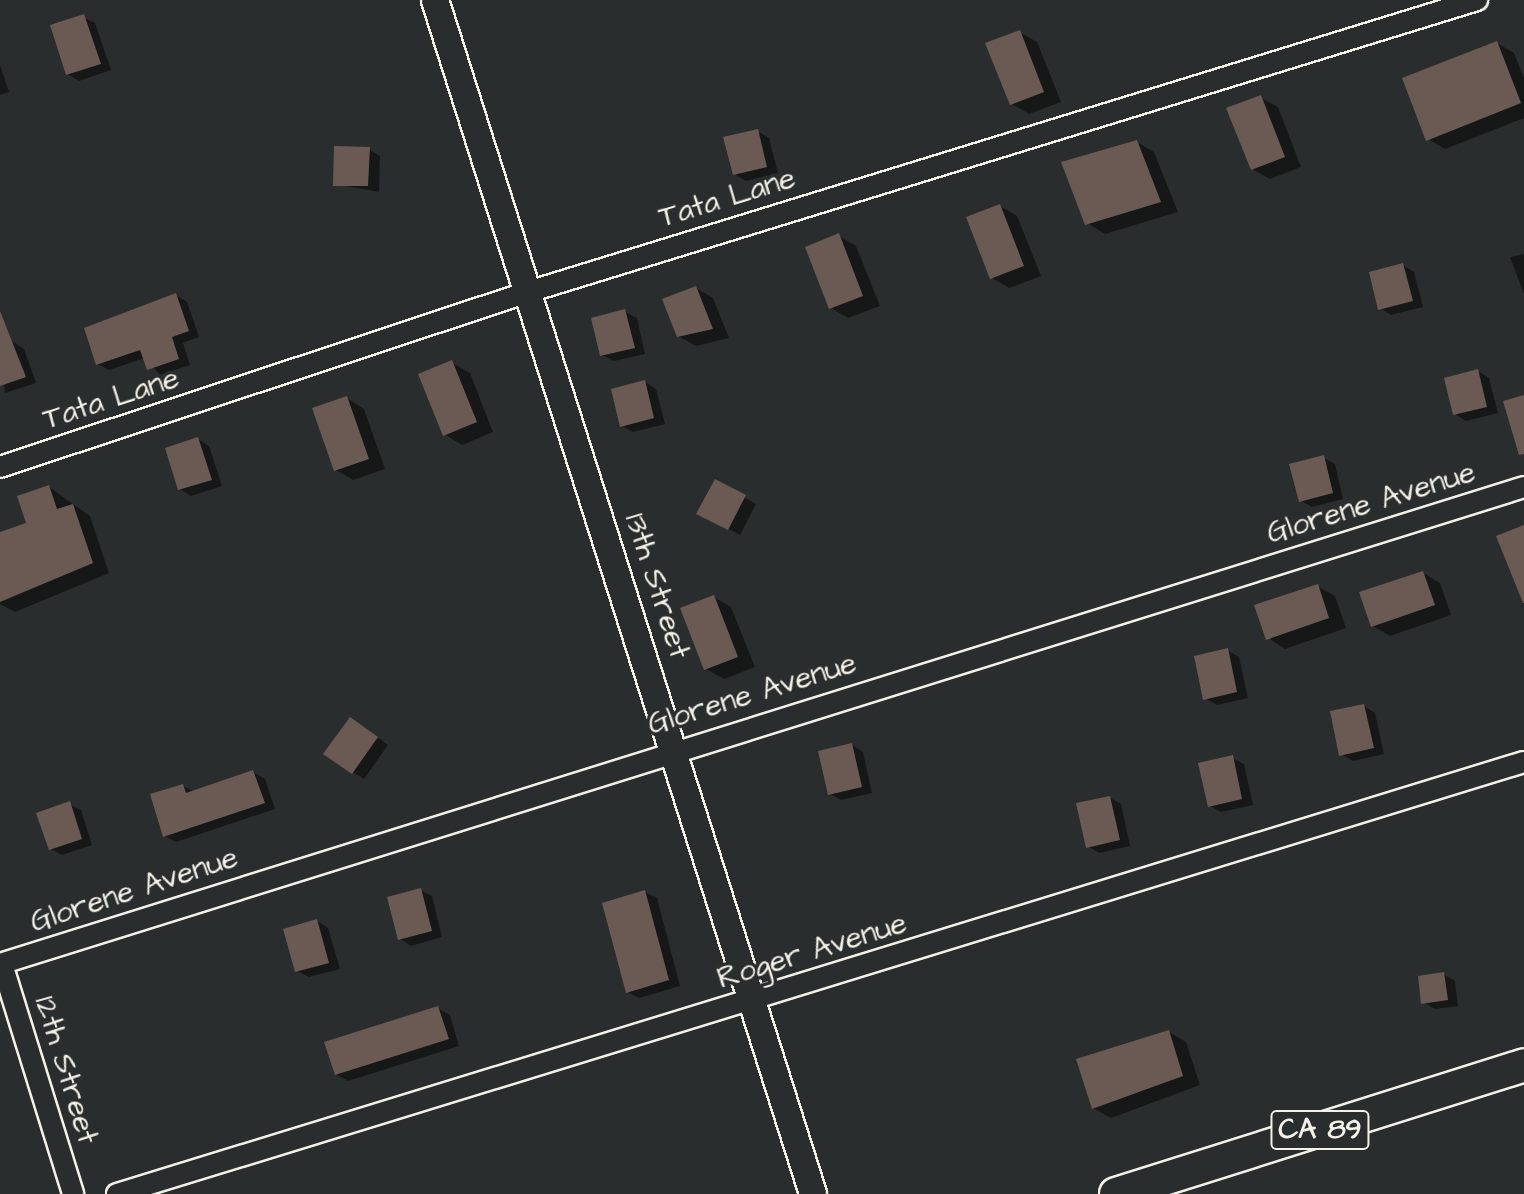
<!DOCTYPE html>
<style>
body{margin:0}
#map{position:relative;width:1524px;height:1194px;overflow:hidden;background:#2a2d2e;font-family:"Architects Daughter",sans-serif}
div>[style]{position:absolute}
[style*='--x']{left:calc(var(--x)*1px);top:calc(var(--y)*1px);width:calc(var(--w)*1px);rotate:calc(var(--a)*1deg)}
.shadow>*{inset:0;background:#0007}
.building>*{inset:0;background:#6b5a54}
.roads{filter:drop-shadow(2px 0 #f4f1e8) drop-shadow(-2px 0 #f4f1e8) drop-shadow(0 2px #f4f1e8) drop-shadow(0 -2px #f4f1e8)}
.minor>*{height:20px;margin:-10px;padding:0 10px;transform-origin:10px;border-radius:10px;background:#2a2d2e}
.tertiary>*{height:26px;margin:-13px;padding:0 13px;transform-origin:13px;border-radius:13px;background:#2a2d2e}
.primary>*{height:32px;margin:-16px;padding:0 16px;transform-origin:16px;border-radius:16px;background:#2a2d2e}
span{translate:-50% -50%;white-space:nowrap;text-align:center;line-height:1.15;-webkit-text-stroke:7px #2a2d2e;paint-order:stroke}
.shield-label span{padding:2px 6px;background:#2a2d2e;border:2px solid;border-radius:6px;-webkit-text-stroke-width:0}
.shield-label{font-size:28px;color:#f4f1e8;font-weight:700}
.street-label{font-size:30px;color:#f4f1e8}
</style>
<div id="map">
<div class="shadow">
<div style="clip-path:polygon(83px 17px,95px 23px,111px 70px,79px 81px,67px 74px)"></div>
<div style="clip-path:polygon(1019px 32px,1037px 42px,1061px 102px,1029px 114px,1012px 104px)"></div>
<div style="clip-path:polygon(1497px 43px,1514px 53px,1524px 78px,1524px 118px,1445px 149px,1428px 139px)"></div>
<div style="clip-path:polygon(0 65px,9px 92px,0 95px)"></div>
<div style="clip-path:polygon(1260px 97px,1278px 107px,1301px 167px,1270px 179px,1252px 169px)"></div>
<div style="clip-path:polygon(757px 131px,769px 138px,778px 173px,746px 181px,734px 174px)"></div>
<div style="clip-path:polygon(1137px 142px,1154px 152px,1178px 212px,1105px 234px,1087px 223px,1063px 164px)"></div>
<div style="clip-path:polygon(369px 149px,380px 156px,379px 192px,335px 184px)"></div>
<div style="clip-path:polygon(1000px 206px,1017px 216px,1041px 276px,1009px 288px,992px 278px)"></div>
<div style="clip-path:polygon(839px 236px,856px 246px,880px 306px,848px 318px,831px 308px)"></div>
<div style="clip-path:polygon(1524px 254px,1524px 294px,1510px 257px)"></div>
<div style="clip-path:polygon(1403px 265px,1414px 272px,1423px 307px,1391px 315px,1380px 308px)"></div>
<div style="clip-path:polygon(696px 288px,713px 298px,729px 338px,696px 346px,678px 336px)"></div>
<div style="clip-path:polygon(176px 295px,187px 302px,199px 337px,183px 343px,190px 365px,160px 375px,145px 358px,109px 370px,98px 364px)"></div>
<div style="clip-path:polygon(625px 312px,637px 318px,645px 354px,614px 361px,602px 355px)"></div>
<div style="clip-path:polygon(13px 342px,24px 349px,36px 383px,5px 393px,0 346px)"></div>
<div style="clip-path:polygon(452px 363px,470px 373px,493px 432px,462px 445px,444px 434px)"></div>
<div style="clip-path:polygon(1478px 371px,1489px 378px,1498px 413px,1466px 421px,1455px 414px)"></div>
<div style="clip-path:polygon(645px 382px,656px 389px,665px 424px,633px 432px,622px 426px)"></div>
<div style="clip-path:polygon(347px 398px,364px 409px,385px 469px,353px 480px,336px 470px)"></div>
<div style="clip-path:polygon(198px 439px,209px 446px,222px 486px,191px 496px,180px 489px)"></div>
<div style="clip-path:polygon(1323px 457px,1335px 464px,1343px 499px,1312px 507px,1300px 500px)"></div>
<div style="clip-path:polygon(716px 482px,756px 504px,740px 535px,699px 513px)"></div>
<div style="clip-path:polygon(49px 487px,90px 516px,109px 573px,15px 612px,0 604px,0 534px,29px 525px)"></div>
<div style="clip-path:polygon(1423px 573px,1440px 583px,1451px 615px,1390px 636px,1373px 626px)"></div>
<div style="clip-path:polygon(1317px 586px,1335px 596px,1346px 628px,1285px 649px,1268px 638px)"></div>
<div style="clip-path:polygon(714px 597px,731px 607px,755px 667px,724px 679px,706px 669px)"></div>
<div style="clip-path:polygon(1227px 650px,1239px 657px,1248px 698px,1217px 705px,1205px 698px)"></div>
<div style="clip-path:polygon(1364px 706px,1375px 713px,1384px 754px,1353px 761px,1341px 754px)"></div>
<div style="clip-path:polygon(362px 726px,388px 745px,364px 779px,353px 772px)"></div>
<div style="clip-path:polygon(852px 745px,863px 752px,872px 793px,841px 800px,830px 794px)"></div>
<div style="clip-path:polygon(1232px 758px,1244px 764px,1253px 805px,1221px 812px,1210px 806px)"></div>
<div style="clip-path:polygon(253px 772px,265px 779px,275px 809px,176px 842px,165px 836px,183px 786px,194px 792px)"></div>
<div style="clip-path:polygon(1110px 798px,1121px 804px,1130px 846px,1099px 853px,1088px 846px)"></div>
<div style="clip-path:polygon(69px 804px,81px 810px,92px 845px,62px 855px,51px 849px)"></div>
<div style="clip-path:polygon(420px 890px,432px 896px,442px 937px,411px 946px,400px 939px)"></div>
<div style="clip-path:polygon(645px 892px,657px 898px,680px 986px,639px 998px,628px 992px)"></div>
<div style="clip-path:polygon(317px 921px,328px 928px,340px 969px,309px 977px,297px 971px)"></div>
<div style="clip-path:polygon(1443px 974px,1455px 981px,1458px 1006px,1435px 1009px,1423px 1002px)"></div>
<div style="clip-path:polygon(438px 1008px,450px 1015px,459px 1046px,348px 1081px,336px 1074px)"></div>
<div style="clip-path:polygon(1169px 1032px,1186px 1042px,1200px 1085px,1111px 1118px,1093px 1108px)"></div>
</div>
<div class="building">
<div style="clip-path:polygon(84px 14px,101px 64px,66px 75px,50px 25px)"></div>
<div style="clip-path:polygon(1020px 30px,1044px 92px,1010px 105px,985px 43px)"></div>
<div style="clip-path:polygon(1497px 41px,1521px 103px,1426px 141px,1402px 78px)"></div>
<div style="clip-path:polygon(1261px 95px,1285px 157px,1251px 170px,1226px 108px)"></div>
<div style="clip-path:polygon(758px 129px,767px 167px,733px 175px,723px 137px)"></div>
<div style="clip-path:polygon(1137px 140px,1161px 202px,1085px 225px,1061px 162px)"></div>
<div style="clip-path:polygon(334px 146px,370px 147px,368px 186px,333px 186px)"></div>
<div style="clip-path:polygon(1000px 204px,1024px 266px,990px 279px,966px 217px)"></div>
<div style="clip-path:polygon(839px 233px,863px 296px,829px 309px,805px 247px)"></div>
<div style="clip-path:polygon(1403px 263px,1413px 301px,1378px 310px,1369px 272px)"></div>
<div style="clip-path:polygon(696px 286px,713px 329px,677px 337px,662px 299px)"></div>
<div style="clip-path:polygon(176px 293px,189px 331px,172px 337px,179px 359px,147px 370px,140px 350px,96px 365px,84px 328px)"></div>
<div style="clip-path:polygon(625px 309px,635px 348px,600px 356px,591px 318px)"></div>
<div style="clip-path:polygon(0 311px,26px 377px,0 386px)"></div>
<div style="clip-path:polygon(452px 360px,477px 422px,443px 436px,418px 374px)"></div>
<div style="clip-path:polygon(1478px 369px,1487px 407px,1453px 415px,1444px 378px)"></div>
<div style="clip-path:polygon(645px 380px,654px 418px,620px 427px,611px 389px)"></div>
<div style="clip-path:polygon(1524px 395px,1524px 454px,1519px 455px,1503px 401px)"></div>
<div style="clip-path:polygon(347px 396px,369px 459px,334px 471px,312px 408px)"></div>
<div style="clip-path:polygon(198px 437px,212px 480px,178px 490px,165px 448px)"></div>
<div style="clip-path:polygon(1324px 455px,1333px 493px,1299px 502px,1289px 464px)"></div>
<div style="clip-path:polygon(715px 479px,746px 495px,728px 530px,696px 514px)"></div>
<div style="clip-path:polygon(49px 485px,57px 509px,73px 504px,93px 563px,0 602px,0 532px,26px 523px,17px 496px)"></div>
<div style="clip-path:polygon(1524px 525px,1524px 603px,1523px 603px,1496px 536px)"></div>
<div style="clip-path:polygon(1423px 571px,1435px 605px,1371px 627px,1359px 592px)"></div>
<div style="clip-path:polygon(1318px 584px,1329px 618px,1266px 640px,1254px 605px)"></div>
<div style="clip-path:polygon(714px 595px,738px 657px,704px 670px,680px 608px)"></div>
<div style="clip-path:polygon(1228px 648px,1237px 692px,1203px 700px,1194px 656px)"></div>
<div style="clip-path:polygon(1364px 704px,1374px 748px,1339px 756px,1330px 711px)"></div>
<div style="clip-path:polygon(350px 717px,378px 737px,352px 774px,323px 754px)"></div>
<div style="clip-path:polygon(852px 743px,862px 787px,828px 795px,818px 751px)"></div>
<div style="clip-path:polygon(1233px 755px,1242px 799px,1208px 807px,1198px 763px)"></div>
<div style="clip-path:polygon(253px 770px,265px 803px,163px 837px,150px 794px,183px 784px,186px 793px)"></div>
<div style="clip-path:polygon(1110px 796px,1120px 840px,1086px 848px,1076px 803px)"></div>
<div style="clip-path:polygon(70px 801px,82px 839px,49px 850px,36px 813px)"></div>
<div style="clip-path:polygon(421px 888px,432px 931px,398px 940px,387px 897px)"></div>
<div style="clip-path:polygon(645px 890px,669px 980px,626px 993px,602px 903px)"></div>
<div style="clip-path:polygon(317px 919px,329px 963px,295px 972px,283px 929px)"></div>
<div style="clip-path:polygon(1444px 972px,1448px 1000px,1421px 1004px,1418px 976px)"></div>
<div style="clip-path:polygon(438px 1006px,449px 1039px,335px 1075px,324px 1042px)"></div>
<div style="clip-path:polygon(1169px 1030px,1183px 1076px,1092px 1109px,1076px 1059px)"></div>
</div>
<div class="roads">
<div class="minor">
<div style="--x:0;--y:467;--w:556;--a:-18.34"></div>
<div style="--x:528;--y:292;--w:993;--a:-17.1"></div>
<div style="--x:0;--y:964;--w:1597;--a:-17.38"></div>
<div style="--x:2;--y:964;--w:241;--a:72.8"></div>
<div style="--x:117;--y:1194;--w:1472;--a:-17.07"></div>
</div>
<div class="tertiary">
<div style="--x:435;--y:0;--w:1252;--a:72.43"></div>
</div>
<div class="primary">
<div style="--x:1116;--y:1194;--w:428;--a:-17.5"></div>
</div>
</div>
<div class="shield-label">
<span style="left:1320px;top:1130px">CA 89</span>
</div>
<div class="street-label">
<span style="left:727px;top:198px;rotate:-17deg">Tata Lane</span>
<span style="left:111px;top:399px;rotate:-18deg">Tata Lane</span>
<span style="left:1371px;top:503px;rotate:-17deg">Glorene Avenue</span>
<span style="left:657px;top:586px;rotate:72deg">13th Street</span>
<span style="left:752px;top:694px;rotate:-17deg">Glorene Avenue</span>
<span style="left:134px;top:890px;rotate:-18deg">Glorene Avenue</span>
<span style="left:812px;top:951px;rotate:-17deg">Roger Avenue</span>
<span style="left:66px;top:1070px;rotate:73deg">12th Street</span>
</div>
</div>
